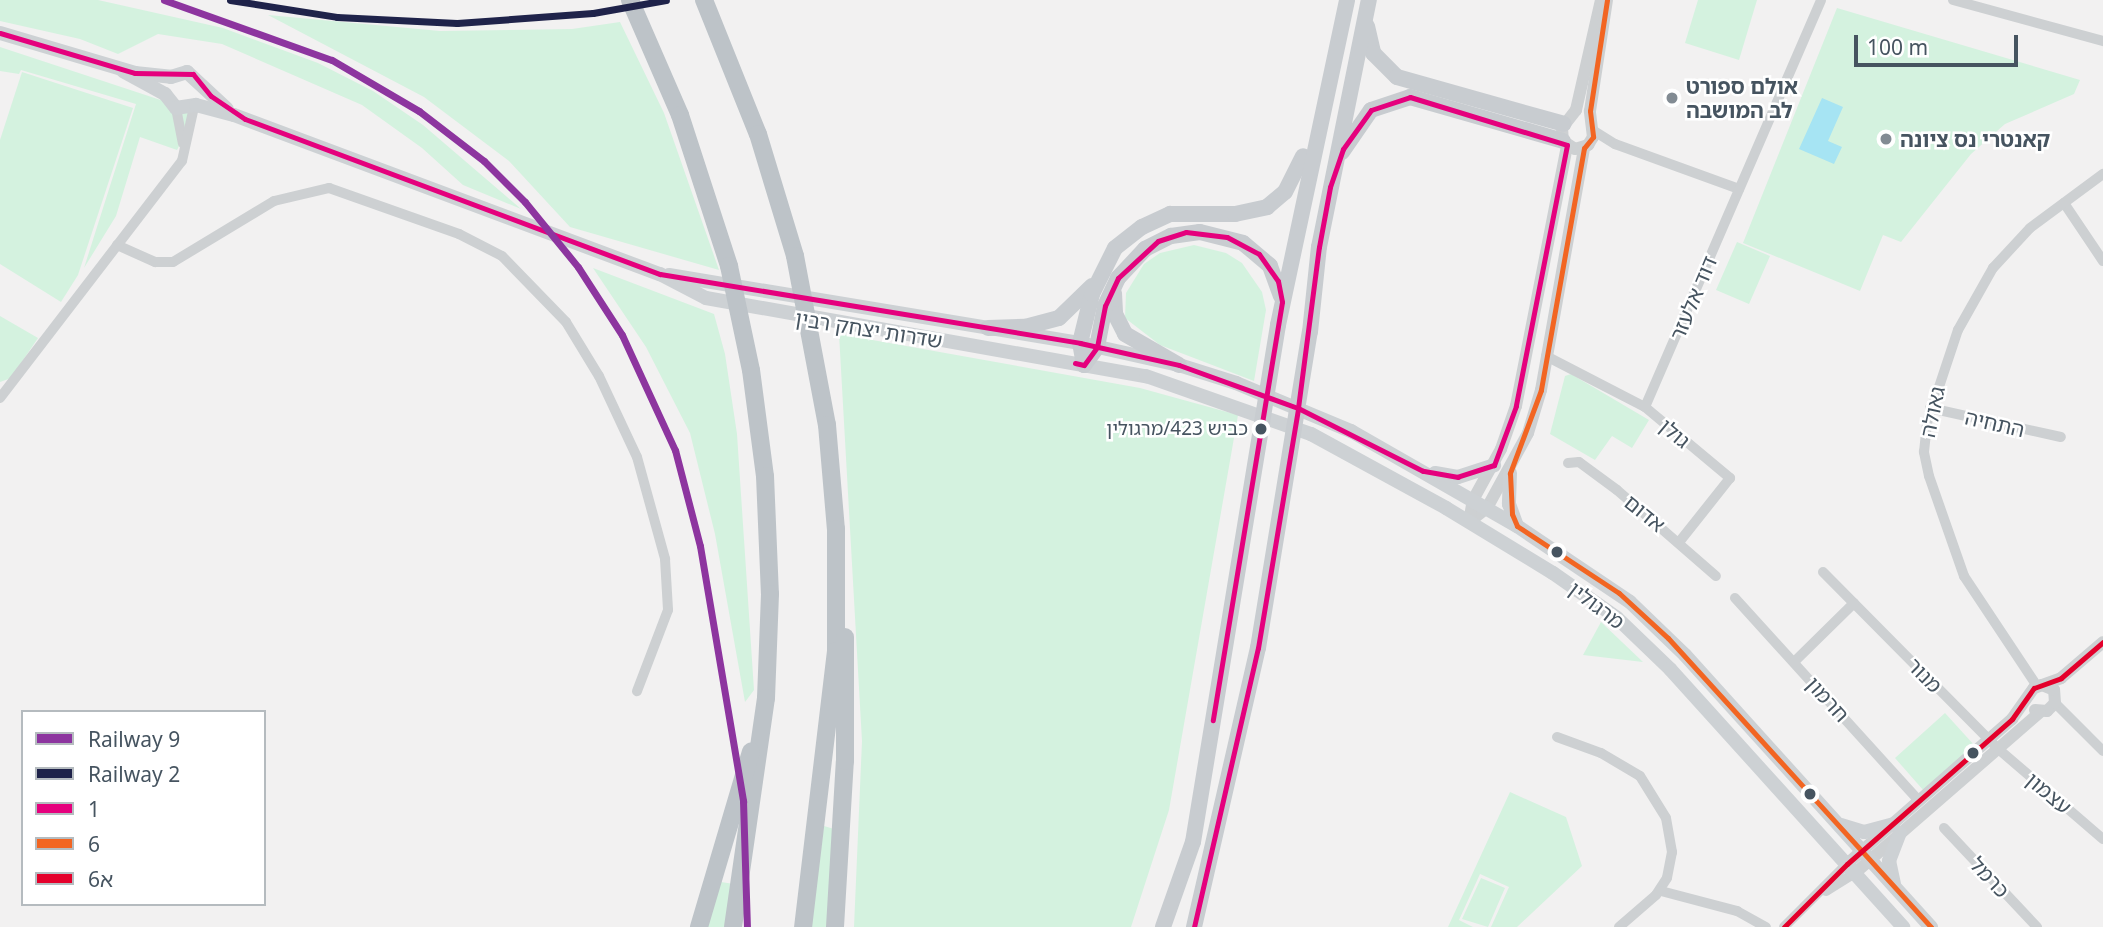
<!DOCTYPE html>
<meta charset="utf-8">
<style>
body{margin:0}
#map{position:relative;width:2103px;height:927px;overflow:hidden;background:#f2f1f1;font-family:"Noto Sans","Noto Sans Hebrew",sans-serif}
div>[style]{position:absolute}
[style*='--x']{left:calc(var(--x)*1px);top:calc(var(--y)*1px);width:calc(var(--w)*1px);rotate:calc(var(--a)*1deg)}
.green>*{inset:0;background:#d4f2df}
.water>*{inset:0;background:#a6e4f3}
.minor>*{height:10px;margin:-5px;padding:0 5px;transform-origin:5px;border-radius:5px;background:#cdd0d2}
.tertiary>*{height:12px;margin:-6px;padding:0 6px;transform-origin:6px;border-radius:6px;background:#cdd0d2}
.secondary>*{height:14px;margin:-7px;padding:0 7px;transform-origin:7px;border-radius:7px;background:#cdd1d4}
.primary>*{height:16px;margin:-8px;padding:0 8px;transform-origin:8px;border-radius:8px;background:#c8ccd0}
.motorway>*{height:18px;margin:-9px;padding:0 9px;transform-origin:9px;border-radius:9px;background:#bdc3c8}
.bus-1>*{height:5px;margin:-2.5px;padding:0 2.5px;transform-origin:2.5px;border-radius:2.5px;background:#e5007d}
.bus-2>*{height:5px;margin:-2.5px;padding:0 2.5px;transform-origin:2.5px;border-radius:2.5px;background:#f26522}
.bus-3>*{height:5px;margin:-2.5px;padding:0 2.5px;transform-origin:2.5px;border-radius:2.5px;background:#e4002b}
.rail-1>*{height:7px;margin:-3.5px;padding:0 3.5px;transform-origin:3.5px;border-radius:3.5px;background:#8d359f}
.rail-2>*{height:7px;margin:-3.5px;padding:0 3.5px;transform-origin:3.5px;border-radius:3.5px;background:#1f234a}
.dots>*{width:19px;height:19px;translate:-50% -50%;box-sizing:border-box;border:4px solid #fff;border-radius:50%}
span{translate:-50% -50%;white-space:nowrap;text-align:center;line-height:1.15;-webkit-text-stroke:5px #fff;paint-order:stroke}
.bus-label{font-size:19px;color:#465460}
.right{translate:-100% -50%;text-align:right}
.poi-label{font-size:21px;color:#465460;font-weight:700}
.left{translate:0 -50%;text-align:left}
.street-label{font-size:21px;color:#465460}
.legend{position:absolute;left:21px;top:710px;width:245px;height:196px;box-sizing:border-box;background:#fff;border:2px solid #b5bbbf;margin:0;padding:9px 12px;list-style:none;font-size:21px;color:#465460}
.legend li{display:flex;align-items:center;gap:14px;height:35px}
.legend b{width:35px;border:2px solid #b5bbbf}
.scale{position:absolute;left:1854px;top:35px;width:164px;height:32px;box-sizing:border-box;border:4px solid #465460;border-top:0;padding-left:9px;font-size:21px;line-height:24px;white-space:nowrap;color:#465460;-webkit-text-stroke:5px #fff;paint-order:stroke}
</style>
<div id="map">
<div class="green">
<div style="clip-path:polygon(0 0,98px 0,223px 28px,318px 63px,373px 91px,423px 125px,521px 209px,463px 185px,422px 148px,362px 105px,222px 44px,158px 34px,118px 54px,80px 39px,0 21px)"></div>
<div style="clip-path:polygon(1698px 0,1757px 0,1739px 60px,1685px 43px)"></div>
<div style="clip-path:polygon(1837px 8px,2080px 80px,2074px 94px,2005px 124px,1971px 154px,1901px 242px,1883px 235px,1860px 291px,1743px 243px)"></div>
<div style="clip-path:polygon(268px 15px,440px 31px,572px 29px,620px 22px,664px 113px,719px 270px,570px 227px,509px 161px,424px 97px)"></div>
<div style="clip-path:polygon(0 47px,197px 112px,177px 150px,140px 137px,116px 216px,84px 268px,136px 104px,21px 70px,19px 74px,0 71px)"></div>
<div style="clip-path:polygon(22px 72px,133px 108px,78px 275px,61px 302px,0 264px,0 140px)"></div>
<div style="clip-path:polygon(1737px 242px,1770px 256px,1749px 304px,1716px 290px)"></div>
<div style="clip-path:polygon(1194px 245px,1226px 253px,1242px 263px,1262px 292px,1266px 310px,1254px 381px,1160px 345px,1125px 318px,1126px 293px,1144px 264px,1160px 253px)"></div>
<div style="clip-path:polygon(593px 268px,714px 314px,725px 354px,737px 434px,754px 690px,745px 702px,715px 534px,690px 433px,646px 347px)"></div>
<div style="clip-path:polygon(0 316px,38px 338px,11px 378px,0 382px)"></div>
<div style="clip-path:polygon(839px 334px,1140px 388px,1238px 415px,1169px 810px,1131px 927px,854px 927px,862px 741px)"></div>
<div style="clip-path:polygon(1571px 374px,1649px 420px,1632px 448px,1612px 436px,1595px 460px,1550px 434px,1565px 376px)"></div>
<div style="clip-path:polygon(1601px 622px,1643px 662px,1583px 655px)"></div>
<div style="clip-path:polygon(1945px 713px,1975px 746px,1924px 791px,1895px 758px)"></div>
<div style="clip-path:polygon(1510px 792px,1566px 817px,1582px 866px,1517px 927px,1491px 927px,1509px 887px,1480px 874px,1459px 920px,1473px 927px,1448px 927px)"></div>
<div style="clip-path:polygon(824px 826px,834px 829px,827px 927px,810px 927px)"></div>
<div style="clip-path:polygon(1481px 878px,1505px 888px,1488px 927px,1462px 919px)"></div>
<div style="clip-path:polygon(721px 882px,734px 884px,726px 927px,705px 927px)"></div>
</div>
<div class="water">
<div style="clip-path:polygon(1822px 98px,1843px 107px,1828px 141px,1842px 147px,1834px 164px,1799px 149px)"></div>
</div>
<div class="minor">
<div style="--x:1953;--y:0;--w:156;--a:15.3"></div>
<div style="--x:176;--y:108;--w:36;--a:79"></div>
<div style="--x:1594;--y:131;--w:25;--a:32"></div>
<div style="--x:1615;--y:144;--w:132;--a:19.9"></div>
<div style="--x:2064;--y:203;--w:70;--a:56.1"></div>
<div style="--x:117;--y:245;--w:42;--a:24.1"></div>
<div style="--x:155;--y:262;--w:18;--a:0"></div>
<div style="--x:173;--y:262;--w:118;--a:-31.1"></div>
<div style="--x:274;--y:201;--w:57;--a:-13.3"></div>
<div style="--x:329;--y:188;--w:138;--a:19.5"></div>
<div style="--x:459;--y:234;--w:48;--a:27.1"></div>
<div style="--x:502;--y:256;--w:92;--a:45.9"></div>
<div style="--x:566;--y:322;--w:63;--a:58.6"></div>
<div style="--x:599;--y:376;--w:89;--a:64.9"></div>
<div style="--x:637;--y:457;--w:106;--a:74.6"></div>
<div style="--x:665;--y:559;--w:51;--a:86.6"></div>
<div style="--x:668;--y:610;--w:87;--a:110.9"></div>
<div style="--x:1546;--y:356;--w:111;--a:27.3"></div>
<div style="--x:1645;--y:407;--w:111;--a:39.9"></div>
<div style="--x:1730;--y:478;--w:80;--a:128.4"></div>
<div style="--x:0;--y:398;--w:299;--a:-52.5"></div>
<div style="--x:182;--y:161;--w:55;--a:-77.5"></div>
<div style="--x:1645;--y:407;--w:443;--a:-66.6"></div>
<div style="--x:1930;--y:408;--w:134;--a:12.5"></div>
<div style="--x:1568;--y:463;--w:11;--a:-5"></div>
<div style="--x:1579;--y:462;--w:47;--a:36.4"></div>
<div style="--x:1617;--y:490;--w:131;--a:41"></div>
<div style="--x:1823;--y:572;--w:246;--a:45.3"></div>
<div style="--x:1996;--y:747;--w:141;--a:40.7"></div>
<div style="--x:1735;--y:598;--w:274;--a:47.8"></div>
<div style="--x:1794;--y:662;--w:84;--a:-44.5"></div>
<div style="--x:2037;--y:686;--w:132;--a:-123.6"></div>
<div style="--x:1964;--y:576;--w:106;--a:-109.3"></div>
<div style="--x:1929;--y:476;--w:25;--a:-102"></div>
<div style="--x:1924;--y:452;--w:29;--a:-84"></div>
<div style="--x:1927;--y:423;--w:98;--a:-71.6"></div>
<div style="--x:1958;--y:330;--w:71;--a:-60.6"></div>
<div style="--x:1993;--y:268;--w:54;--a:-47.2"></div>
<div style="--x:2030;--y:228;--w:91;--a:-36.5"></div>
<div style="--x:2055;--y:703;--w:68;--a:45"></div>
<div style="--x:1557;--y:737;--w:47;--a:20"></div>
<div style="--x:1601;--y:753;--w:45;--a:30.5"></div>
<div style="--x:1640;--y:776;--w:49;--a:58.2"></div>
<div style="--x:1666;--y:818;--w:35;--a:80"></div>
<div style="--x:1672;--y:852;--w:26;--a:101"></div>
<div style="--x:1667;--y:878;--w:20;--a:123"></div>
<div style="--x:1656;--y:895;--w:49;--a:139.1"></div>
<div style="--x:1944;--y:828;--w:136;--a:46.8"></div>
<div style="--x:1661;--y:891;--w:79;--a:14.7"></div>
<div style="--x:1737;--y:911;--w:33;--a:29"></div>
<div style="--x:1826;--y:891;--w:34;--a:-32"></div>
<div style="--x:1784;--y:927;--w:89;--a:-45"></div>
</div>
<div class="tertiary">
<div style="--x:1601;--y:0;--w:113;--a:102.8"></div>
<div style="--x:1576;--y:110;--w:23;--a:128"></div>
<div style="--x:1562;--y:128;--w:13;--a:86"></div>
<div style="--x:1563;--y:141;--w:14;--a:34"></div>
<div style="--x:1575;--y:149;--w:14;--a:-17"></div>
<div style="--x:1588;--y:145;--w:9;--a:-58"></div>
<div style="--x:1593;--y:137;--w:26;--a:-97"></div>
<div style="--x:1590;--y:111;--w:112;--a:-81.3"></div>
<div style="--x:1469;--y:522;--w:23;--a:-38"></div>
<div style="--x:1487;--y:508;--w:85;--a:-61.3"></div>
<div style="--x:1528;--y:433;--w:45;--a:-73.2"></div>
<div style="--x:1541;--y:390;--w:246;--a:-79.9"></div>
<div style="--x:1469;--y:522;--w:22;--a:-80"></div>
<div style="--x:1473;--y:500;--w:58;--a:-61.2"></div>
<div style="--x:1501;--y:449;--w:46;--a:-70.8"></div>
<div style="--x:1516;--y:406;--w:266;--a:-78.9"></div>
<div style="--x:2035;--y:710;--w:12;--a:5"></div>
<div style="--x:2047;--y:711;--w:11;--a:-45"></div>
<div style="--x:2055;--y:703;--w:13;--a:-94"></div>
<div style="--x:2054;--y:690;--w:13;--a:-157"></div>
<div style="--x:1847;--y:864;--w:220;--a:-41.3"></div>
<div style="--x:2012;--y:719;--w:38;--a:-55"></div>
<div style="--x:2034;--y:688;--w:29;--a:-20"></div>
<div style="--x:2061;--y:678;--w:55;--a:-40.6"></div>
<div style="--x:1855;--y:873;--w:245;--a:-41"></div>
</div>
<div class="secondary">
<div style="--x:0;--y:33;--w:141;--a:16.5"></div>
<div style="--x:135;--y:73;--w:36;--a:6"></div>
<div style="--x:171;--y:77;--w:17;--a:-17"></div>
<div style="--x:187;--y:72;--w:54;--a:42.8"></div>
<div style="--x:123;--y:71;--w:48;--a:28.7"></div>
<div style="--x:165;--y:94;--w:18;--a:52"></div>
<div style="--x:176;--y:108;--w:20;--a:-9"></div>
<div style="--x:196;--y:105;--w:39;--a:15"></div>
<div style="--x:234;--y:115;--w:455;--a:20.5"></div>
<div style="--x:660;--y:274;--w:52;--a:27.6"></div>
<div style="--x:706;--y:298;--w:447;--a:10.1"></div>
<div style="--x:1146;--y:376;--w:175;--a:19.4"></div>
<div style="--x:1311;--y:434;--w:154;--a:28.7"></div>
<div style="--x:1446;--y:508;--w:125;--a:31.3"></div>
<div style="--x:1553;--y:573;--w:78;--a:35.1"></div>
<div style="--x:1617;--y:618;--w:74;--a:43.9"></div>
<div style="--x:1670;--y:669;--w:348;--a:47.9"></div>
<div style="--x:669;--y:275;--w:417;--a:9.4"></div>
<div style="--x:1080;--y:343;--w:101;--a:12.5"></div>
<div style="--x:1179;--y:365;--w:60;--a:17.5"></div>
<div style="--x:1236;--y:383;--w:125;--a:22.7"></div>
<div style="--x:1351;--y:431;--w:191;--a:29.8"></div>
<div style="--x:1517;--y:526;--w:136;--a:33.9"></div>
<div style="--x:1630;--y:602;--w:76;--a:43.9"></div>
<div style="--x:1685;--y:655;--w:367;--a:47.9"></div>
<div style="--x:1435;--y:473;--w:23;--a:10"></div>
<div style="--x:1458;--y:477;--w:38;--a:-18"></div>
<div style="--x:1510;--y:473;--w:31;--a:92"></div>
<div style="--x:1509;--y:504;--w:23;--a:70"></div>
<div style="--x:1841;--y:825;--w:24;--a:17"></div>
<div style="--x:1864;--y:832;--w:30;--a:-15"></div>
<div style="--x:1894;--y:884;--w:24;--a:-102"></div>
<div style="--x:1889;--y:861;--w:30;--a:-69"></div>
</div>
<div class="primary">
<div style="--x:1367;--y:26;--w:28;--a:77"></div>
<div style="--x:1373;--y:53;--w:34;--a:45"></div>
<div style="--x:1397;--y:77;--w:173;--a:15.7"></div>
<div style="--x:1342;--y:152;--w:51;--a:-55.4"></div>
<div style="--x:1371;--y:110;--w:41;--a:-18.4"></div>
<div style="--x:1410;--y:97;--w:159;--a:16"></div>
<div style="--x:1114;--y:293;--w:21;--a:87"></div>
<div style="--x:1115;--y:314;--w:22;--a:63"></div>
<div style="--x:1125;--y:334;--w:62;--a:29.9"></div>
<div style="--x:988;--y:328;--w:37;--a:-2"></div>
<div style="--x:1025;--y:327;--w:35;--a:-15"></div>
<div style="--x:1059;--y:318;--w:46;--a:-44.1"></div>
<div style="--x:1084;--y:365;--w:22;--a:-100"></div>
<div style="--x:1080;--y:343;--w:50;--a:-76.2"></div>
<div style="--x:1092;--y:294;--w:51;--a:-63.4"></div>
<div style="--x:1115;--y:248;--w:34;--a:-38"></div>
<div style="--x:1142;--y:227;--w:31;--a:-25"></div>
<div style="--x:1170;--y:214;--w:65;--a:0"></div>
<div style="--x:1235;--y:214;--w:33;--a:-12"></div>
<div style="--x:1267;--y:207;--w:23;--a:-40"></div>
<div style="--x:1285;--y:192;--w:40;--a:-63.4"></div>
<div style="--x:1084;--y:365;--w:22;--a:-54"></div>
<div style="--x:1097;--y:347;--w:42;--a:-79"></div>
<div style="--x:1105;--y:306;--w:31;--a:-65"></div>
<div style="--x:1118;--y:278;--w:40;--a:-47"></div>
<div style="--x:1145;--y:249;--w:29;--a:-27"></div>
<div style="--x:1171;--y:236;--w:29;--a:-8"></div>
<div style="--x:1200;--y:232;--w:44;--a:14.3"></div>
<div style="--x:1243;--y:243;--w:35;--a:40"></div>
<div style="--x:1270;--y:266;--w:32;--a:70"></div>
<div style="--x:1163;--y:927;--w:90;--a:-70.6"></div>
<div style="--x:1193;--y:842;--w:524;--a:-80.66"></div>
<div style="--x:1278;--y:325;--w:332;--a:-78"></div>
<div style="--x:1194;--y:927;--w:286;--a:-77.1"></div>
<div style="--x:1258;--y:648;--w:320;--a:-80.7"></div>
<div style="--x:1310;--y:332;--w:85;--a:-84"></div>
<div style="--x:1319;--y:247;--w:252;--a:-78.6"></div>
</div>
<div class="motorway">
<div style="--x:630;--y:0;--w:125;--a:66.5"></div>
<div style="--x:680;--y:115;--w:159;--a:72"></div>
<div style="--x:729;--y:266;--w:106;--a:78.1"></div>
<div style="--x:751;--y:370;--w:107;--a:82.5"></div>
<div style="--x:765;--y:476;--w:118;--a:87.6"></div>
<div style="--x:770;--y:594;--w:104;--a:92.2"></div>
<div style="--x:766;--y:698;--w:231;--a:98.2"></div>
<div style="--x:704;--y:0;--w:144;--a:68.1"></div>
<div style="--x:758;--y:134;--w:127;--a:73.1"></div>
<div style="--x:795;--y:256;--w:172;--a:79.3"></div>
<div style="--x:827;--y:425;--w:104;--a:85.1"></div>
<div style="--x:836;--y:529;--w:122;--a:90"></div>
<div style="--x:836;--y:651;--w:278;--a:96.8"></div>
<div style="--x:699;--y:927;--w:183;--a:-73.5"></div>
<div style="--x:835;--y:927;--w:166;--a:-86.6"></div>
<div style="--x:845;--y:761;--w:124;--a:-90"></div>
</div>
<div class="bus-1">
<div style="--x:0;--y:33;--w:141;--a:16.5"></div>
<div style="--x:135;--y:73;--w:58;--a:1"></div>
<div style="--x:193;--y:74;--w:28;--a:51"></div>
<div style="--x:211;--y:96;--w:41;--a:34.1"></div>
<div style="--x:245;--y:119;--w:443;--a:20.5"></div>
<div style="--x:660;--y:274;--w:426;--a:9.3"></div>
<div style="--x:1080;--y:343;--w:101;--a:12.5"></div>
<div style="--x:1179;--y:365;--w:127;--a:19.9"></div>
<div style="--x:1410;--y:97;--w:164;--a:17"></div>
<div style="--x:1567;--y:145;--w:266;--a:101.1"></div>
<div style="--x:1516;--y:406;--w:63;--a:110.4"></div>
<div style="--x:1494;--y:465;--w:38;--a:162"></div>
<div style="--x:1458;--y:477;--w:36;--a:-170"></div>
<div style="--x:1423;--y:471;--w:140;--a:-153.3"></div>
<div style="--x:1298;--y:408;--w:162;--a:-82.6"></div>
<div style="--x:1319;--y:247;--w:61;--a:-79.6"></div>
<div style="--x:1330;--y:187;--w:40;--a:-71.1"></div>
<div style="--x:1343;--y:149;--w:48;--a:-54.3"></div>
<div style="--x:1371;--y:110;--w:41;--a:-18.4"></div>
<div style="--x:1075;--y:363;--w:9;--a:13"></div>
<div style="--x:1084;--y:365;--w:22;--a:-54"></div>
<div style="--x:1097;--y:347;--w:42;--a:-79"></div>
<div style="--x:1105;--y:306;--w:31;--a:-65"></div>
<div style="--x:1118;--y:278;--w:54;--a:-42.8"></div>
<div style="--x:1158;--y:241;--w:29;--a:-18"></div>
<div style="--x:1186;--y:232;--w:41;--a:7"></div>
<div style="--x:1227;--y:237;--w:36;--a:28"></div>
<div style="--x:1259;--y:254;--w:33;--a:55"></div>
<div style="--x:1278;--y:281;--w:21;--a:79"></div>
<div style="--x:1282;--y:302;--w:424;--a:99.4"></div>
<div style="--x:1194;--y:927;--w:286;--a:-77.1"></div>
<div style="--x:1258;--y:648;--w:243;--a:-80.5"></div>
</div>
<div class="bus-2">
<div style="--x:1607;--y:0;--w:112;--a:98.7"></div>
<div style="--x:1590;--y:111;--w:26;--a:83"></div>
<div style="--x:1593;--y:137;--w:14;--a:129"></div>
<div style="--x:1584;--y:148;--w:246;--a:100.1"></div>
<div style="--x:1541;--y:390;--w:89;--a:110.5"></div>
<div style="--x:1510;--y:473;--w:41;--a:87.2"></div>
<div style="--x:1512;--y:514;--w:13;--a:67"></div>
<div style="--x:1517;--y:526;--w:122;--a:33.3"></div>
<div style="--x:1619;--y:593;--w:67;--a:42.6"></div>
<div style="--x:1668;--y:638;--w:391;--a:47.7"></div>
</div>
<div class="bus-3">
<div style="--x:1784;--y:927;--w:89;--a:-45"></div>
<div style="--x:1847;--y:864;--w:220;--a:-41.3"></div>
<div style="--x:2012;--y:719;--w:38;--a:-55"></div>
<div style="--x:2034;--y:688;--w:29;--a:-20"></div>
<div style="--x:2061;--y:678;--w:55;--a:-40.6"></div>
</div>
<div class="rail-1">
<div style="--x:164;--y:0;--w:178;--a:19.7"></div>
<div style="--x:332;--y:60;--w:101;--a:30.4"></div>
<div style="--x:419;--y:111;--w:82;--a:37.6"></div>
<div style="--x:484;--y:161;--w:58;--a:45"></div>
<div style="--x:525;--y:202;--w:84;--a:50.8"></div>
<div style="--x:578;--y:267;--w:81;--a:57.1"></div>
<div style="--x:622;--y:335;--w:127;--a:65.3"></div>
<div style="--x:675;--y:450;--w:99;--a:75.4"></div>
<div style="--x:700;--y:546;--w:259;--a:80.4"></div>
<div style="--x:743;--y:801;--w:126;--a:88.2"></div>
</div>
<div class="rail-2">
<div style="--x:230;--y:0;--w:108;--a:9"></div>
<div style="--x:337;--y:17;--w:120;--a:2.9"></div>
<div style="--x:457;--y:23;--w:136;--a:-4.2"></div>
<div style="--x:593;--y:13;--w:74;--a:-10.1"></div>
</div>
<div class="dots">
<div style="left:1672px;top:98px;background:#828b93"></div>
<div style="left:1886px;top:139px;background:#828b93"></div>
<div style="left:1261px;top:429px;background:#465460"></div>
<div style="left:1557px;top:552px;background:#465460"></div>
<div style="left:1973px;top:753px;background:#465460"></div>
<div style="left:1810px;top:794px;background:#465460"></div>
</div>
<div class="bus-label">
<span class="right" style="left:1248px;top:429px">כביש 423/מרגולין</span>
</div>
<div class="poi-label">
<span class="left" style="left:1686px;top:98px">אולם ספורט<br>לב המושבה</span>
<span class="left" style="left:1900px;top:139px">קאנטרי נס ציונה</span>
</div>
<div class="street-label">
<span style="left:1693px;top:298px;rotate:-67deg">דוד אלעזר</span>
<span style="left:869px;top:329px;rotate:9deg">שדרות יצחק רבין</span>
<span style="left:1932px;top:412px;rotate:-78deg">גאולה</span>
<span style="left:1995px;top:423px;rotate:13deg">התחיה</span>
<span style="left:1675px;top:433px;rotate:40deg">גולן</span>
<span style="left:1645px;top:513px;rotate:39deg">אדום</span>
<span style="left:1597px;top:605px;rotate:37deg">מרגולין</span>
<span style="left:1925px;top:675px;rotate:45deg">מנור</span>
<span style="left:1828px;top:699px;rotate:48deg">חרמון</span>
<span style="left:2049px;top:793px;rotate:40deg">עצמון</span>
<span style="left:1990px;top:877px;rotate:47deg">כרמל</span>
</div>
<ul class="legend">
<li><b style="height:9px;background:#8d359f"></b>Railway 9</li>
<li><b style="height:9px;background:#1f234a"></b>Railway 2</li>
<li><b style="height:9px;background:#e5007d"></b>1</li>
<li><b style="height:9px;background:#f26522"></b>6</li>
<li><b style="height:9px;background:#e4002b"></b>6א</li>
</ul>
<div class="scale">100 m</div>
</div>
